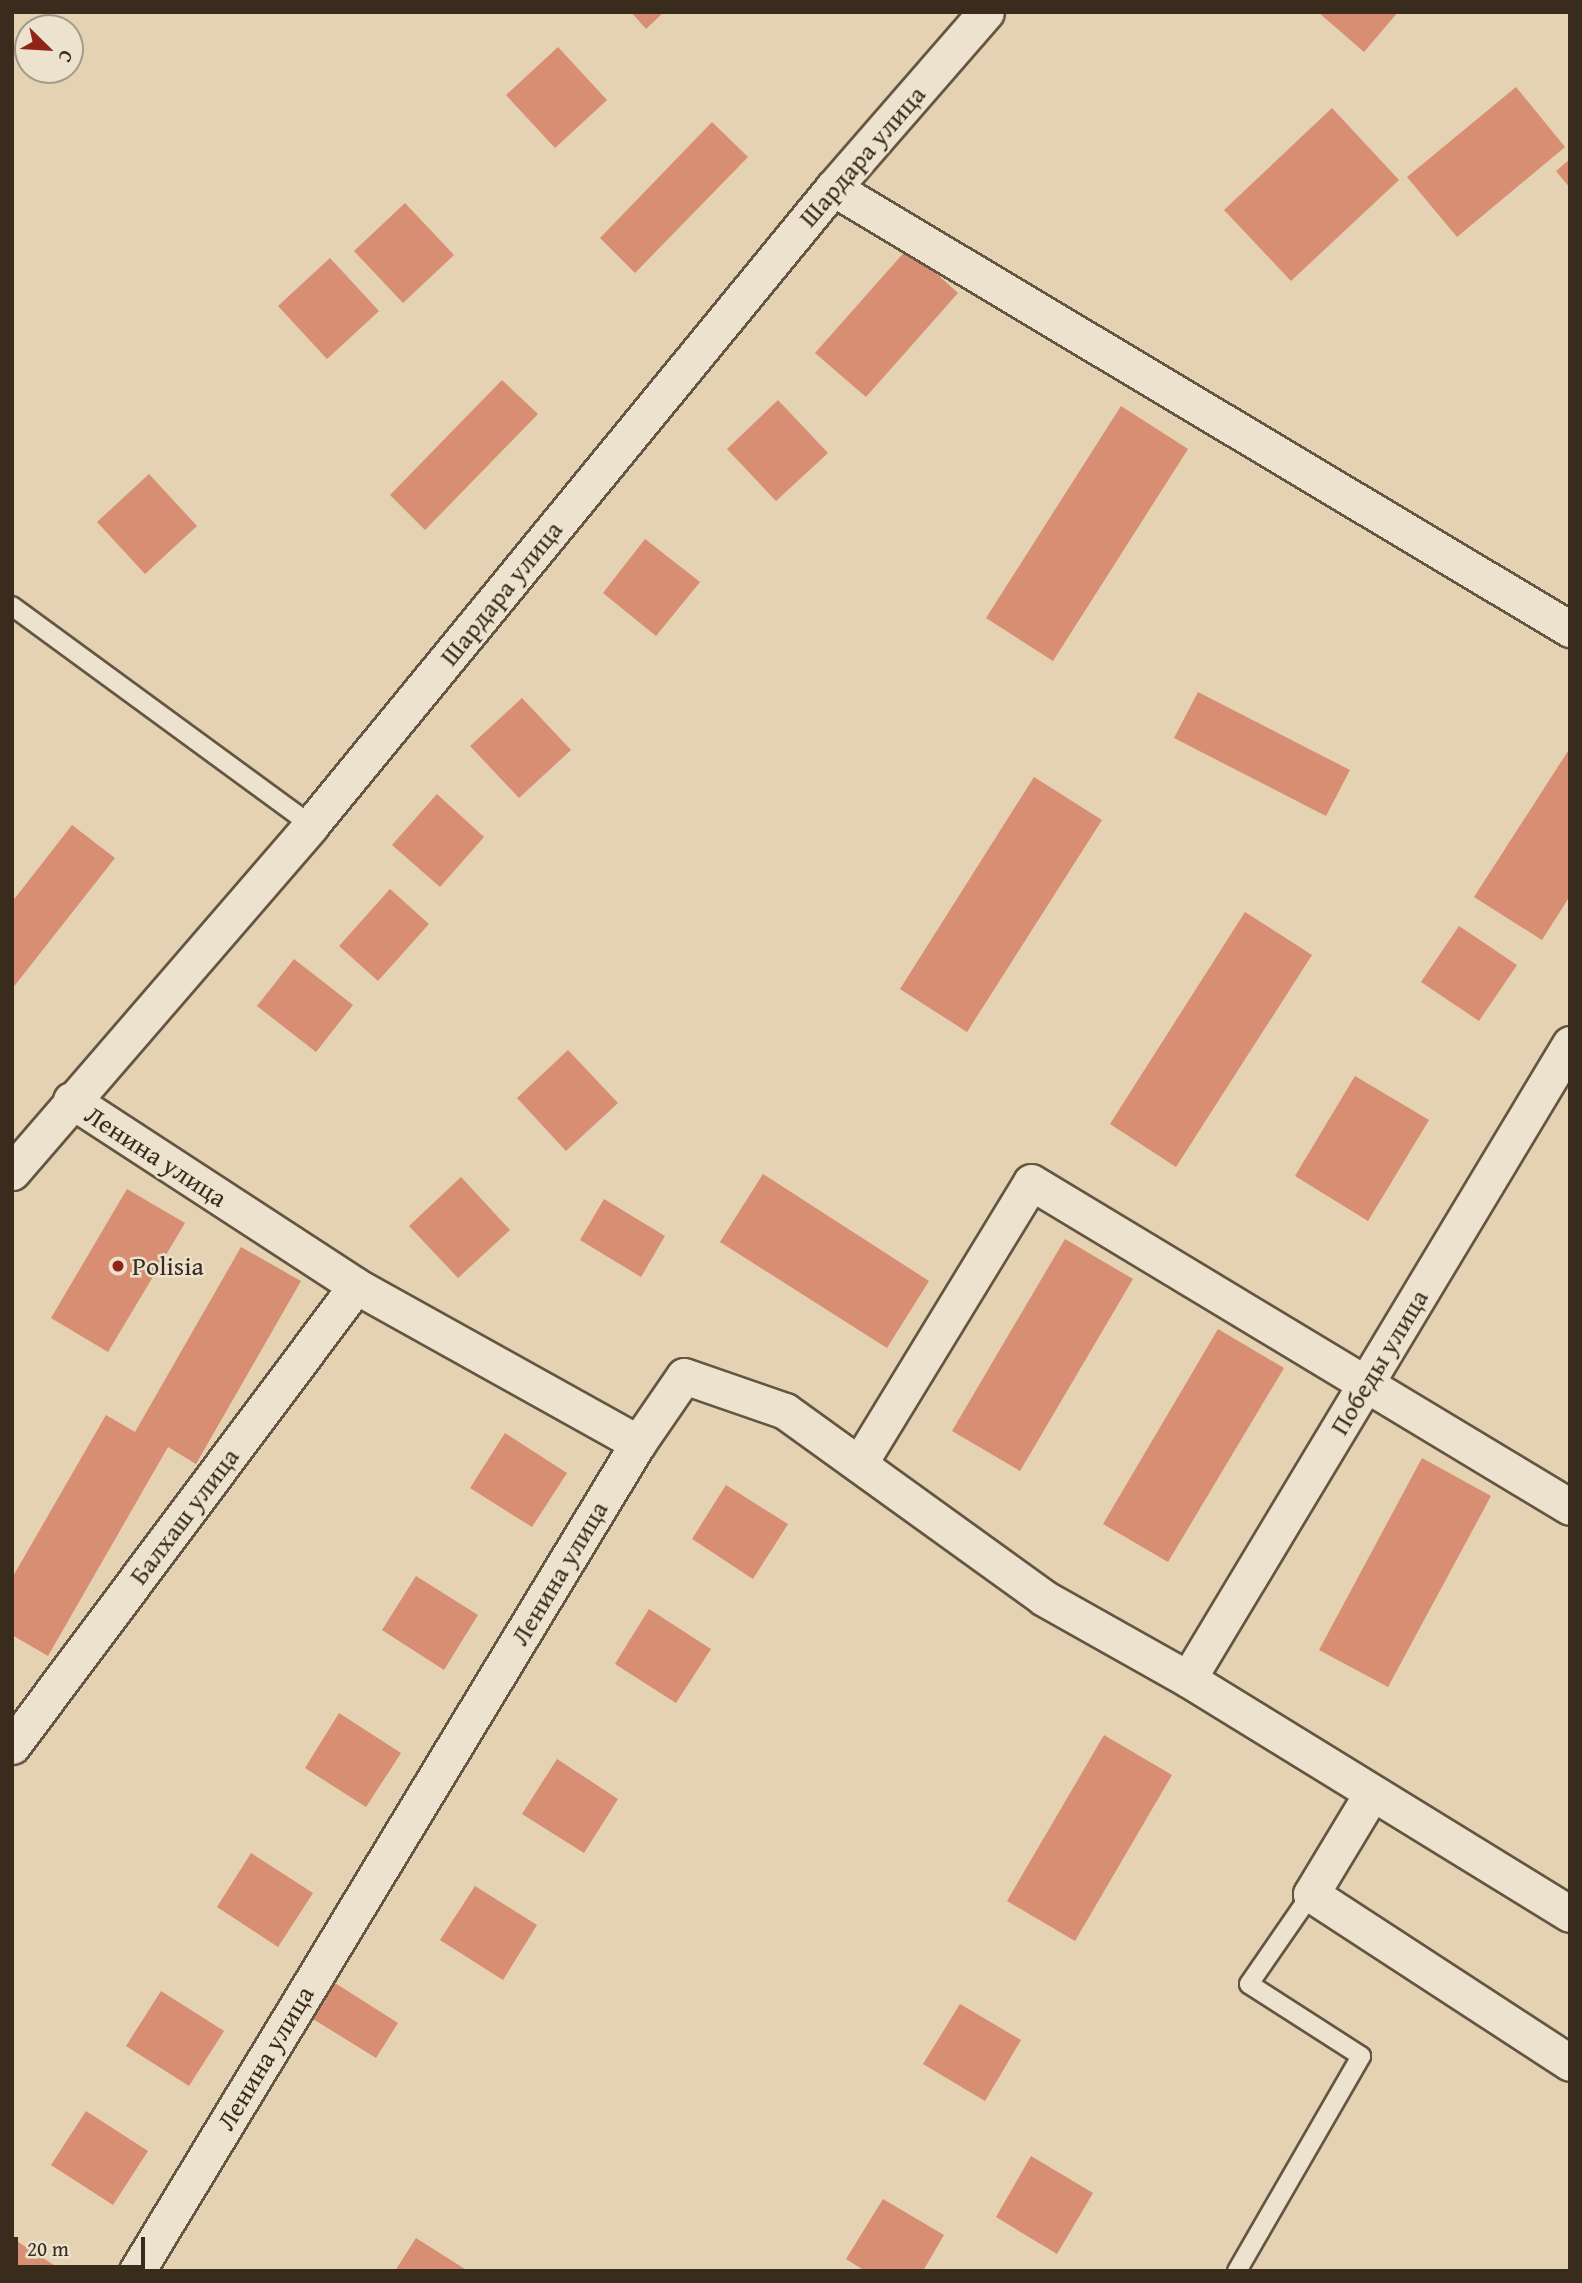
<!DOCTYPE html>
<meta charset="utf-8">
<style>
body{margin:0}
#map{position:relative;width:1582px;height:2283px;overflow:hidden;background:#e4d2b3;font-family:"Gentium Book Plus",serif}
div>[style]{position:absolute}
[style*='--x']{left:calc(var(--x)*1px);top:calc(var(--y)*1px);width:calc(var(--w)*1px);rotate:calc(var(--a)*1deg)}
.building>*{inset:0;background:#d88e72}
.roads{filter:drop-shadow(2px 0 #645642) drop-shadow(-2px 0 #645642) drop-shadow(0 2px #645642) drop-shadow(0 -2px #645642)}
.lane>*{height:18px;margin:-9px;padding:0 9px;transform-origin:9px;border-radius:9px;background:#ede2ce}
.street>*{height:35px;margin:-17.5px;padding:0 17.5px;transform-origin:17.5px;border-radius:17.5px;background:#ede2ce}
.dots>*{width:19px;height:19px;translate:-50% -50%;box-sizing:border-box;border:4px solid #ede2ce;border-radius:50%}
span{translate:-50% -50%;white-space:nowrap;text-align:center;line-height:1.15;-webkit-text-stroke:5px #ede2ce;paint-order:stroke}
.street-label{font-size:26px;color:#392c1c}
.poi-label{font-size:26px;color:#392c1c}
.left{translate:0 -50%;text-align:left}
.frame{position:absolute;inset:0;border:14px solid #392c1c;pointer-events:none}
.north{position:absolute;left:14px;top:14px;width:70px;height:70px;box-sizing:border-box;background:#ede2ce;border:2px solid #a59987;border-radius:50%;rotate:114deg;font-size:19px;font-weight:700;line-height:28px;text-align:center;color:#392c1c}
.north::after{content:'';display:block;margin:auto;width:24px;height:32px;background:#8f2418;clip-path:polygon(50% 0,100% 100%,50% 72%,0 100%)}
.scale{position:absolute;left:14px;top:2237px;width:131px;height:32px;box-sizing:border-box;border:4px solid #392c1c;border-top:0;padding-left:9px;font-size:21px;line-height:24px;white-space:nowrap;color:#392c1c;-webkit-text-stroke:5px #ede2ce;paint-order:stroke}
</style>
<div id="map">
<div class="building">
<div style="clip-path:polygon(631px 12px,664px 12px,646px 29px)"></div>
<div style="clip-path:polygon(1318px 12px,1398px 12px,1364px 52px)"></div>
<div style="clip-path:polygon(558px 47px,607px 100px,555px 148px,506px 95px)"></div>
<div style="clip-path:polygon(1516px 87px,1565px 147px,1457px 237px,1407px 177px)"></div>
<div style="clip-path:polygon(1332px 108px,1399px 180px,1291px 281px,1224px 210px)"></div>
<div style="clip-path:polygon(712px 122px,748px 157px,635px 273px,600px 238px)"></div>
<div style="clip-path:polygon(1570px 159px,1570px 188px,1556px 171px)"></div>
<div style="clip-path:polygon(405px 203px,454px 255px,403px 303px,354px 251px)"></div>
<div style="clip-path:polygon(908px 248px,958px 293px,866px 397px,815px 353px)"></div>
<div style="clip-path:polygon(330px 258px,379px 311px,327px 359px,278px 306px)"></div>
<div style="clip-path:polygon(502px 380px,538px 414px,425px 530px,390px 495px)"></div>
<div style="clip-path:polygon(778px 400px,828px 453px,776px 501px,727px 449px)"></div>
<div style="clip-path:polygon(1121px 406px,1188px 449px,1053px 661px,986px 618px)"></div>
<div style="clip-path:polygon(149px 474px,197px 526px,145px 574px,97px 522px)"></div>
<div style="clip-path:polygon(645px 539px,700px 582px,656px 636px,603px 593px)"></div>
<div style="clip-path:polygon(1198px 692px,1350px 770px,1326px 816px,1174px 738px)"></div>
<div style="clip-path:polygon(522px 698px,571px 750px,519px 798px,470px 746px)"></div>
<div style="clip-path:polygon(1570px 748px,1570px 896px,1542px 940px,1474px 897px)"></div>
<div style="clip-path:polygon(1034px 777px,1102px 820px,967px 1032px,900px 989px)"></div>
<div style="clip-path:polygon(437px 794px,484px 837px,440px 887px,392px 845px)"></div>
<div style="clip-path:polygon(72px 825px,115px 858px,12px 989px,12px 902px)"></div>
<div style="clip-path:polygon(390px 889px,429px 924px,378px 981px,339px 946px)"></div>
<div style="clip-path:polygon(1245px 912px,1312px 955px,1176px 1167px,1110px 1124px)"></div>
<div style="clip-path:polygon(1459px 926px,1517px 965px,1479px 1021px,1421px 982px)"></div>
<div style="clip-path:polygon(294px 959px,353px 1005px,316px 1052px,257px 1006px)"></div>
<div style="clip-path:polygon(568px 1050px,618px 1103px,566px 1151px,517px 1098px)"></div>
<div style="clip-path:polygon(1355px 1076px,1429px 1120px,1368px 1221px,1295px 1176px)"></div>
<div style="clip-path:polygon(763px 1174px,929px 1281px,887px 1348px,720px 1242px)"></div>
<div style="clip-path:polygon(461px 1177px,510px 1230px,458px 1278px,409px 1226px)"></div>
<div style="clip-path:polygon(127px 1189px,185px 1223px,108px 1352px,51px 1318px)"></div>
<div style="clip-path:polygon(604px 1199px,665px 1236px,641px 1277px,580px 1240px)"></div>
<div style="clip-path:polygon(1065px 1239px,1133px 1279px,1020px 1471px,952px 1431px)"></div>
<div style="clip-path:polygon(241px 1247px,301px 1281px,196px 1464px,168px 1447px,48px 1656px,12px 1635px,12px 1578px,106px 1415px,135px 1432px)"></div>
<div style="clip-path:polygon(1218px 1329px,1284px 1368px,1168px 1562px,1103px 1524px)"></div>
<div style="clip-path:polygon(505px 1433px,567px 1473px,532px 1527px,470px 1488px)"></div>
<div style="clip-path:polygon(1422px 1458px,1491px 1496px,1388px 1687px,1319px 1650px)"></div>
<div style="clip-path:polygon(726px 1485px,788px 1524px,753px 1579px,692px 1539px)"></div>
<div style="clip-path:polygon(416px 1576px,478px 1615px,444px 1670px,382px 1630px)"></div>
<div style="clip-path:polygon(649px 1609px,711px 1649px,676px 1703px,615px 1664px)"></div>
<div style="clip-path:polygon(339px 1713px,401px 1753px,366px 1807px,305px 1768px)"></div>
<div style="clip-path:polygon(1104px 1735px,1172px 1775px,1075px 1941px,1007px 1901px)"></div>
<div style="clip-path:polygon(557px 1759px,618px 1799px,584px 1853px,522px 1814px)"></div>
<div style="clip-path:polygon(251px 1853px,313px 1893px,278px 1947px,217px 1907px)"></div>
<div style="clip-path:polygon(475px 1886px,537px 1925px,503px 1980px,440px 1940px)"></div>
<div style="clip-path:polygon(335px 1983px,398px 2023px,376px 2058px,313px 2019px)"></div>
<div style="clip-path:polygon(161px 1991px,224px 2031px,189px 2086px,126px 2046px)"></div>
<div style="clip-path:polygon(960px 2004px,1021px 2040px,985px 2101px,923px 2064px)"></div>
<div style="clip-path:polygon(86px 2111px,148px 2151px,113px 2205px,51px 2165px)"></div>
<div style="clip-path:polygon(1031px 2156px,1093px 2193px,1057px 2254px,996px 2217px)"></div>
<div style="clip-path:polygon(883px 2199px,944px 2235px,923px 2271px,865px 2271px,846px 2259px)"></div>
<div style="clip-path:polygon(12px 2238px,63px 2271px,12px 2271px)"></div>
<div style="clip-path:polygon(416px 2238px,468px 2271px,395px 2271px)"></div>
</div>
<div class="roads">
<div class="lane">
<div style="--x:12;--y:606;--w:371;--a:36.2"></div>
<div style="--x:1237;--y:2271;--w:248;--a:-60"></div>
<div style="--x:1361;--y:2056;--w:133;--a:-147.3"></div>
<div style="--x:1249;--y:1984;--w:109;--a:-55.4"></div>
</div>
<div class="street">
<div style="--x:833;--y:188;--w:859;--a:30.9"></div>
<div style="--x:71;--y:1100;--w:340;--a:33.1"></div>
<div style="--x:356;--y:1286;--w:323;--a:29.1"></div>
<div style="--x:638;--y:1443;--w:968;--a:121.18"></div>
<div style="--x:12;--y:1172;--w:458;--a:-49.2"></div>
<div style="--x:311;--y:825;--w:824;--a:-50.67"></div>
<div style="--x:833;--y:188;--w:233;--a:-49"></div>
<div style="--x:638;--y:1443;--w:81;--a:-55.5"></div>
<div style="--x:684;--y:1376;--w:107;--a:19.1"></div>
<div style="--x:785;--y:1411;--w:319;--a:35.8"></div>
<div style="--x:1044;--y:1598;--w:165;--a:29.4"></div>
<div style="--x:1188;--y:1679;--w:448;--a:31.6"></div>
<div style="--x:859;--y:1464;--w:330;--a:-58.6"></div>
<div style="--x:1031;--y:1182;--w:629;--a:31.09"></div>
<div style="--x:1188;--y:1679;--w:741;--a:-58.97"></div>
<div style="--x:12;--y:1746;--w:574;--a:-53.21"></div>
<div style="--x:1372;--y:1793;--w:118;--a:121.1"></div>
<div style="--x:1311;--y:1894;--w:309;--a:33.1"></div>
</div>
</div>
<div class="dots">
<div style="left:118px;top:1266px;background:#8f2418"></div>
</div>
<div class="street-label">
<span style="left:862px;top:156px;rotate:-49deg">Шардара улица</span>
<span style="left:501px;top:593px;rotate:-51deg">Шардара улица</span>
<span style="left:156px;top:1156px;rotate:33deg">Ленина улица</span>
<span style="left:1379px;top:1362px;rotate:-59deg">Победы улица</span>
<span style="left:184px;top:1516px;rotate:-53deg">Балхаш улица</span>
<span style="left:559px;top:1573px;rotate:-59deg">Ленина улица</span>
<span style="left:265px;top:2058px;rotate:-59deg">Ленина улица</span>
</div>
<div class="poi-label">
<span class="left" style="left:132px;top:1266px">Polisia</span>
</div>
<div class="frame"></div>
<div class="north">С</div>
<div class="scale">20 m</div>
</div>
